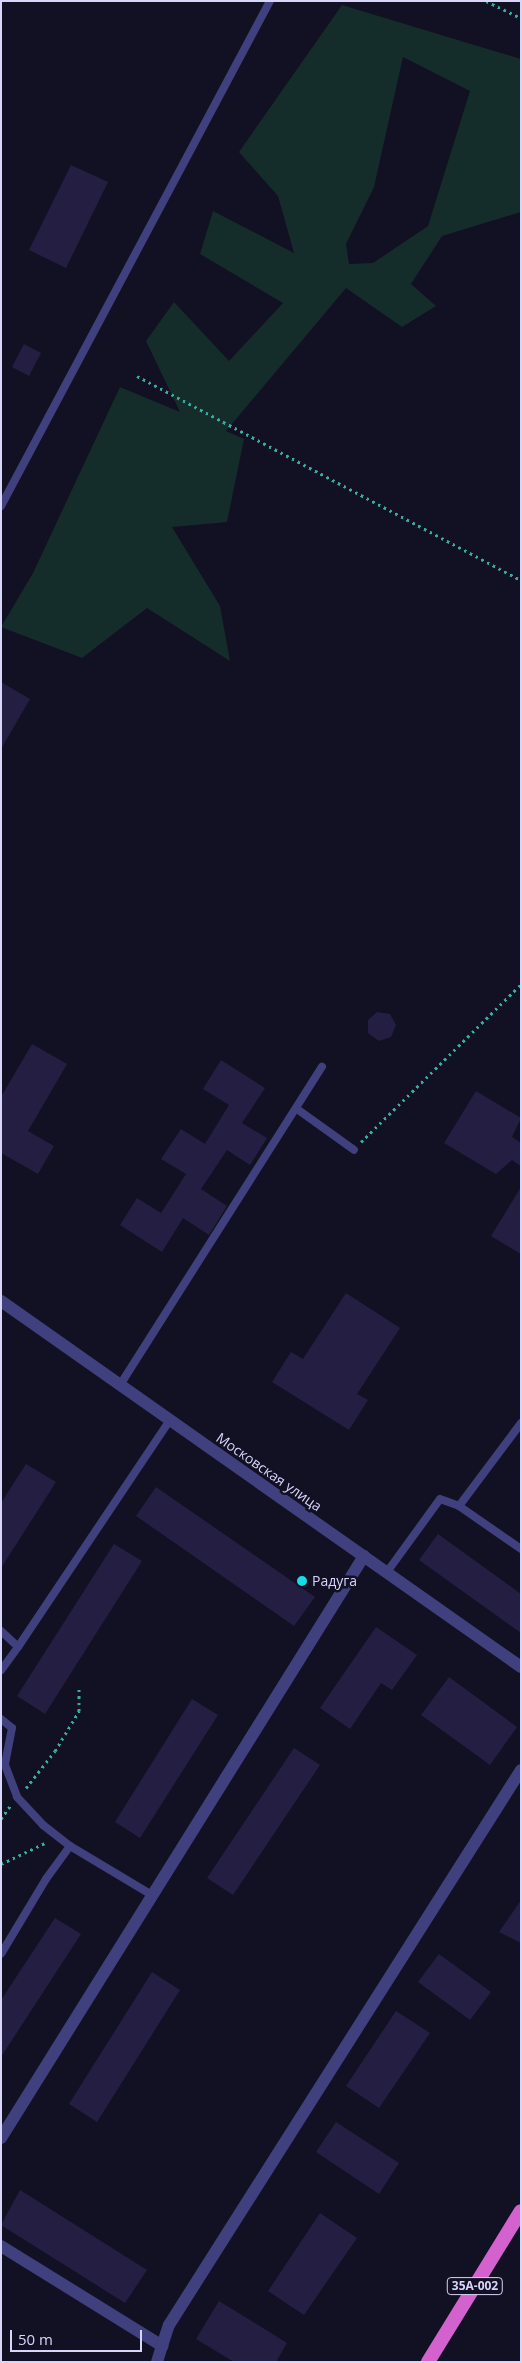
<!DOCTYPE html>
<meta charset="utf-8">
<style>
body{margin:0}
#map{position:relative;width:522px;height:2363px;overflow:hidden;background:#121023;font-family:"Open Sans",sans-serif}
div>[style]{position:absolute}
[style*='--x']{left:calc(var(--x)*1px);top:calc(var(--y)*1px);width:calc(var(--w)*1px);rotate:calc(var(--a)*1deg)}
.green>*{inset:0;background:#142c2a}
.building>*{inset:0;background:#241e42}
.path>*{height:3px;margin-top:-1.5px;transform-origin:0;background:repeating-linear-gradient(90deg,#3aab9f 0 2.5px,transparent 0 6.5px)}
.service>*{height:8px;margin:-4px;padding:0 4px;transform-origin:4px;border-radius:4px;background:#3f407d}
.minor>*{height:12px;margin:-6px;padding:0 6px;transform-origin:6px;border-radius:6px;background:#3f407d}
.trunk>*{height:14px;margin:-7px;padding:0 7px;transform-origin:7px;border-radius:7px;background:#d462ce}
.dots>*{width:14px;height:14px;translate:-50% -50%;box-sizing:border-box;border:2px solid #121023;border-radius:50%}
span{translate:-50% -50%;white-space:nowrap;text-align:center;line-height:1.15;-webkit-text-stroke:5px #121023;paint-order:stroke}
.shield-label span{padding:1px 4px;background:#121023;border:1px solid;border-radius:4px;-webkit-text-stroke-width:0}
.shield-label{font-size:12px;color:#d8d5fb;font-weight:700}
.street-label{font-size:14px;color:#d8d5fb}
.poi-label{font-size:14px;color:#d8d5fb}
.left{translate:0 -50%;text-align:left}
.frame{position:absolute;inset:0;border:2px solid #d8d5fb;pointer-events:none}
.scale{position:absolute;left:10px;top:2330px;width:132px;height:22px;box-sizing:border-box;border:2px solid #d8d5fb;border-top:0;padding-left:6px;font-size:15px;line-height:18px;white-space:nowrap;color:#d8d5fb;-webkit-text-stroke:4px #121023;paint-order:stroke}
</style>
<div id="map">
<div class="green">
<div style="clip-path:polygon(evenodd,342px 5px,521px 59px,521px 212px,442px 236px,411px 284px,436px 306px,402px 327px,346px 288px,226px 431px,244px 439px,227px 522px,172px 527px,220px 606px,230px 661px,147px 608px,82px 658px,1px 627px,33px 573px,120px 387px,180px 412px,146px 341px,174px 302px,229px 361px,283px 303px,200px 254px,213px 211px,294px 253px,278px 196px,239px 152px,342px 5px,403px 57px,470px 91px,428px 226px,373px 263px,349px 264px,346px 244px,374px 187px,403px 57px)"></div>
</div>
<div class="building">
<div style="clip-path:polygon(71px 165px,108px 182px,66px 268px,29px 250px)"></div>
<div style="clip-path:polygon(24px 344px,41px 353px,29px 376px,12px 367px)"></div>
<div style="clip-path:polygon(1px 682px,30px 699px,1px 749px)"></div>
<div style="clip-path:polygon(377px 1012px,390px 1014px,396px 1025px,391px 1037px,379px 1041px,368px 1033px,368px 1020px)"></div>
<div style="clip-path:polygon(32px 1044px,67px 1064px,28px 1131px,54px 1146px,38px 1174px,1px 1153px,1px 1097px)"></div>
<div style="clip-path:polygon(221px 1060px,265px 1088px,242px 1123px,267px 1138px,250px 1165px,227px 1150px,201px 1189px,227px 1206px,209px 1235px,183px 1218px,162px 1252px,120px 1225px,137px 1198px,161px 1213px,186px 1174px,161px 1159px,181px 1129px,205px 1144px,229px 1105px,203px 1089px)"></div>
<div style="clip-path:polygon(476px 1091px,521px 1118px,512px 1137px,521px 1143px,521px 1166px,512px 1160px,496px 1174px,444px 1143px)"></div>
<div style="clip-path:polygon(521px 1187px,521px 1254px,491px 1236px)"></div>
<div style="clip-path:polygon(346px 1293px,400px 1328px,357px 1394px,368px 1400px,349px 1430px,272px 1382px,291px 1352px,303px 1359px)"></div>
<div style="clip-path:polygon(26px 1464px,56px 1482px,1px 1568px,1px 1503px)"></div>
<div style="clip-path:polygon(156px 1487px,315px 1597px,294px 1626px,136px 1516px)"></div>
<div style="clip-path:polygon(438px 1534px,521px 1594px,521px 1633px,419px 1560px)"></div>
<div style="clip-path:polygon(114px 1544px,142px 1561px,45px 1714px,17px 1696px)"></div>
<div style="clip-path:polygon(376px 1627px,417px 1655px,392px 1690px,381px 1683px,350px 1729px,320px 1708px)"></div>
<div style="clip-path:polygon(449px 1677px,517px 1727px,490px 1765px,421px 1715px)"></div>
<div style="clip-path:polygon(192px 1699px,218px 1715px,140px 1838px,115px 1822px)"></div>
<div style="clip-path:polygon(294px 1748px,320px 1765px,233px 1895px,207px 1878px)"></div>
<div style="clip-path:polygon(521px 1900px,521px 1943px,499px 1932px)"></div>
<div style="clip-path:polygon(55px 1918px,81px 1934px,1px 2057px,1px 2000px)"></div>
<div style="clip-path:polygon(439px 1954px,491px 1992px,470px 2020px,418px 1982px)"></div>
<div style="clip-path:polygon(152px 1972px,180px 1990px,97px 2122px,69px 2104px)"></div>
<div style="clip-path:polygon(396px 2011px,430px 2033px,379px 2108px,346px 2086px)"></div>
<div style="clip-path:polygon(336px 2122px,399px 2163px,379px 2194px,316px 2152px)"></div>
<div style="clip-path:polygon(20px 2190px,147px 2270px,125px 2303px,1px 2225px)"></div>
<div style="clip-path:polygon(320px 2213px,357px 2238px,304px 2315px,268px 2291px)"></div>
<div style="clip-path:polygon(219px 2301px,287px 2343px,276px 2362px,234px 2362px,196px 2339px)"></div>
</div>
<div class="path">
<div style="--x:486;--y:1;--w:39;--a:26"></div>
<div style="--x:137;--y:376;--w:435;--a:28"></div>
<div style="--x:361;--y:1142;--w:225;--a:-44.6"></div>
<div style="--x:26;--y:1788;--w:47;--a:-51.9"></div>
<div style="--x:55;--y:1751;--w:47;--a:-59"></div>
<div style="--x:79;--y:1711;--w:25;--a:-90"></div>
<div style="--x:1;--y:1819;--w:16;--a:-55"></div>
<div style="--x:1;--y:1864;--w:49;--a:-25.5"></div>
</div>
<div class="service">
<div style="--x:1;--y:506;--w:572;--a:-61.96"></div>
<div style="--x:297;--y:1109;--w:70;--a:35.7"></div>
<div style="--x:120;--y:1385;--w:377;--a:-57.6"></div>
<div style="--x:459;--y:1506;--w:104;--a:-53.2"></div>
<div style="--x:387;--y:1572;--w:90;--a:-54"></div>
<div style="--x:440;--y:1499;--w:20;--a:20"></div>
<div style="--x:459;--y:1506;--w:75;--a:34.7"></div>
<div style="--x:1;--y:1631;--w:23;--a:43"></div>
<div style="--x:18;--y:1647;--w:29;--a:126"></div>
<div style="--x:18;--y:1647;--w:273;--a:-56.2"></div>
<div style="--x:1;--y:1719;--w:14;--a:39"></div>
<div style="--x:12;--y:1728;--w:38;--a:101"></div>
<div style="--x:5;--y:1765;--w:34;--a:69"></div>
<div style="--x:17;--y:1797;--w:38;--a:47"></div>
<div style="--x:43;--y:1825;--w:34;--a:38"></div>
<div style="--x:70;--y:1846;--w:41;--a:126"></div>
<div style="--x:46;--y:1879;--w:87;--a:121"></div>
<div style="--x:70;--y:1846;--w:96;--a:30.9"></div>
</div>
<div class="minor">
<div style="--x:1;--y:1301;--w:636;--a:35.14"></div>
<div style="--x:1;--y:2138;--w:686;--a:-58.05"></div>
<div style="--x:1;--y:2246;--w:190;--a:31.8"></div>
<div style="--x:162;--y:2346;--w:22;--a:-72"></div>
<div style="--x:169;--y:2325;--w:657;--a:-57.62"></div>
<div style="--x:157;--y:2362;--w:17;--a:-73"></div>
</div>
<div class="trunk">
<div style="--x:428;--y:2362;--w:177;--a:-58.4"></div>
</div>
<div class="dots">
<div style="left:302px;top:1581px;background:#15dce8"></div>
</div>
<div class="shield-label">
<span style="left:475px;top:2286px">35А-002</span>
</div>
<div class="street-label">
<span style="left:269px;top:1472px;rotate:35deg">Московская улица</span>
</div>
<div class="poi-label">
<span class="left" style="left:312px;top:1581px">Радуга</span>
</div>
<div class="frame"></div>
<div class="scale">50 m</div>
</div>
